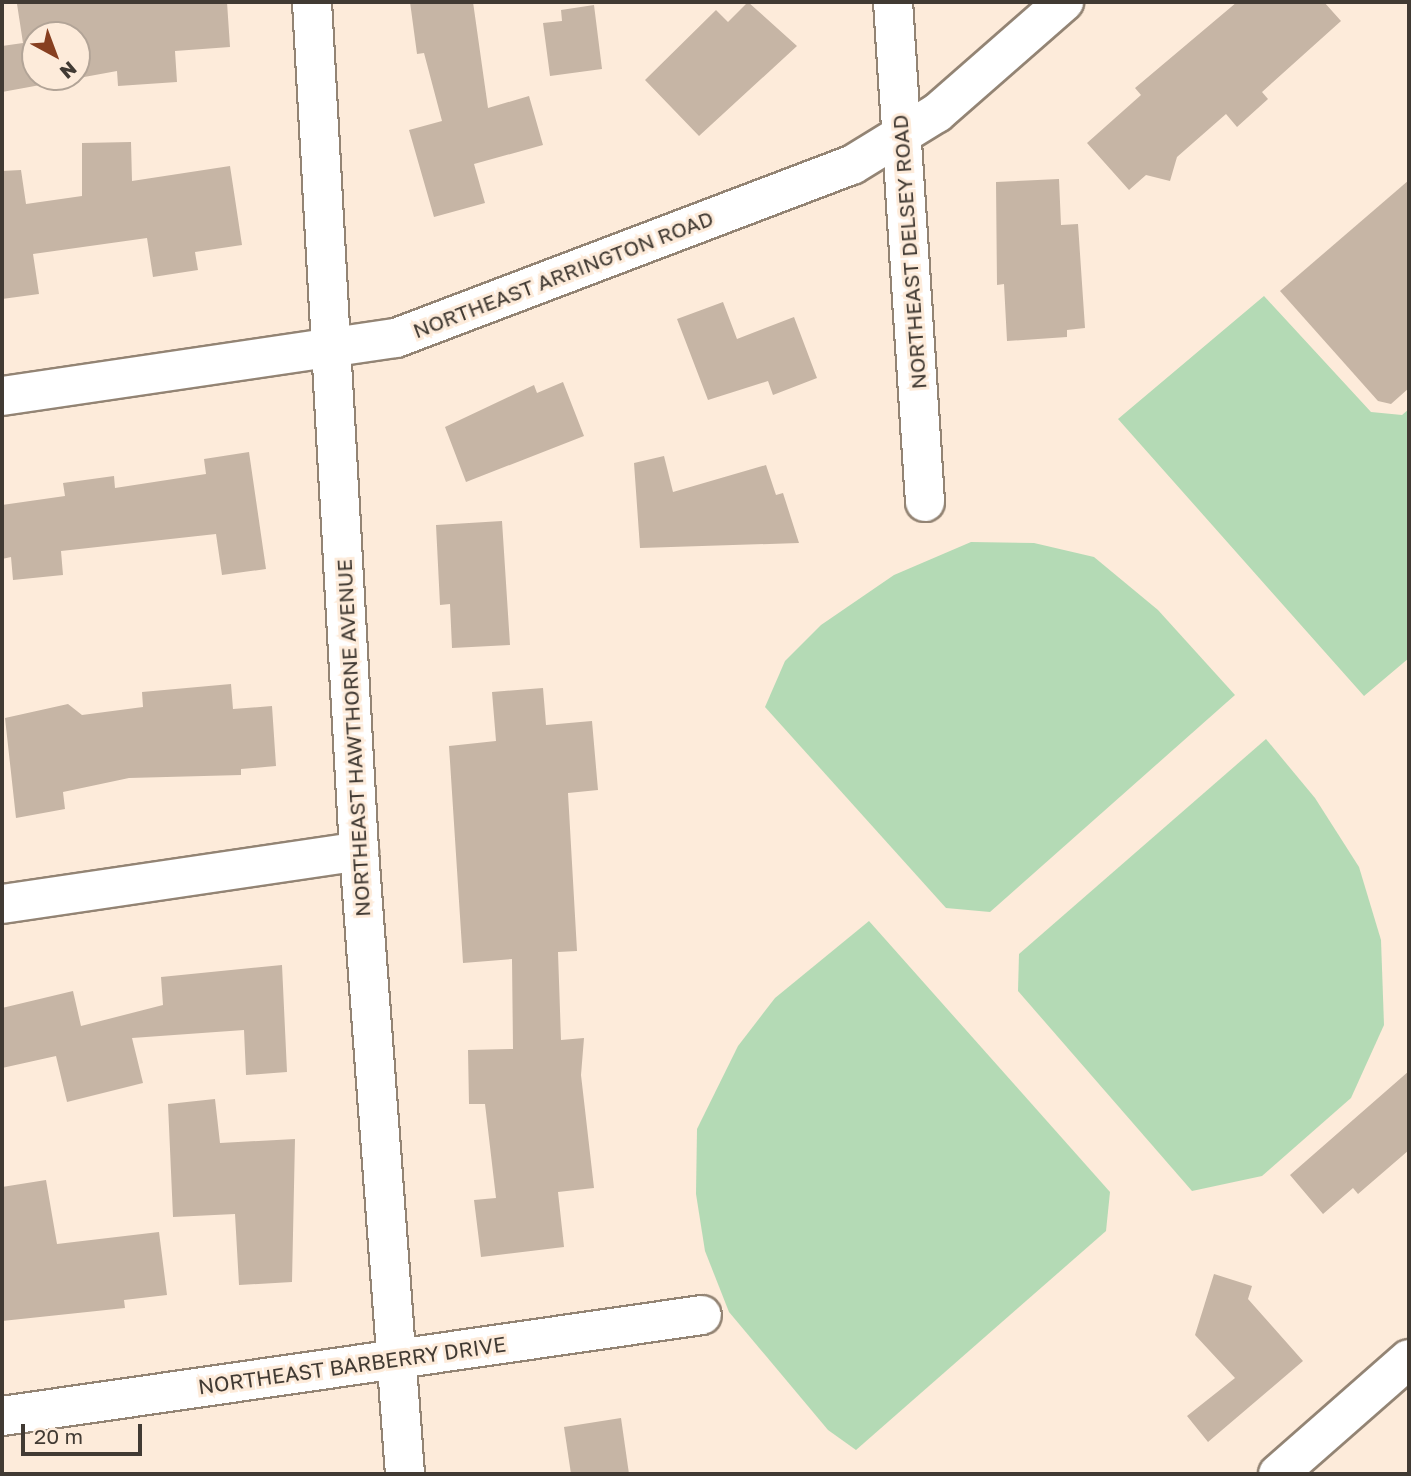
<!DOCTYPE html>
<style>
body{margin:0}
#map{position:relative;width:1411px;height:1476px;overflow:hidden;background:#fdebda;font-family:"Golos Text",sans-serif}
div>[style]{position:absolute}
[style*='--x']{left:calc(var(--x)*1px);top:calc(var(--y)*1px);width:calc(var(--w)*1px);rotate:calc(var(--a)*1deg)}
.green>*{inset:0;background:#b4dab5}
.building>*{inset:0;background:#c6b5a5}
.roads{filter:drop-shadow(2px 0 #938474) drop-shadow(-2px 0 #938474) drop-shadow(0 2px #938474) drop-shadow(0 -2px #938474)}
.minor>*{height:38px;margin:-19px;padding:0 19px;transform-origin:19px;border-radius:19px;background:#fff}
span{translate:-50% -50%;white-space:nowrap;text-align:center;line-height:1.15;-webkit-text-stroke:6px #fdebda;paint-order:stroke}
.street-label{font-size:21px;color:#413a33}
.frame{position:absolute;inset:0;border:4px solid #413a33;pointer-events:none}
.north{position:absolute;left:21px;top:21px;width:70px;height:70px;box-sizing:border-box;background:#fdebda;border:2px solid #b2a497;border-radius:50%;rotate:139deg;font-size:19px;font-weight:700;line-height:28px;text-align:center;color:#413a33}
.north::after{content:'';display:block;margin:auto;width:24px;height:32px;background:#873f20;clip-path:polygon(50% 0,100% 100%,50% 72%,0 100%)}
.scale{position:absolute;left:21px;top:1424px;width:121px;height:32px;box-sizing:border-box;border:4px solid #413a33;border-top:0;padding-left:9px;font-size:21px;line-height:24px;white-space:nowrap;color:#413a33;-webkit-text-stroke:5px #fdebda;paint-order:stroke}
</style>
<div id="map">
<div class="green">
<div style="clip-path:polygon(1264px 296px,1371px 412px,1402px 415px,1409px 409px,1409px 658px,1364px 696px,1118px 419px)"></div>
<div style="clip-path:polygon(971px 542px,1034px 543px,1094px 557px,1158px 610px,1235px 695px,990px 912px,946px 908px,765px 707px,785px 661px,821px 625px,894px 575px)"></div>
<div style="clip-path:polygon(1266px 739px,1315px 798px,1359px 867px,1381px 940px,1384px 1025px,1351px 1098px,1262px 1176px,1192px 1191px,1018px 991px,1019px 954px)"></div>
<div style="clip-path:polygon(869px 921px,1110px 1192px,1106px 1231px,856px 1450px,828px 1430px,729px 1312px,705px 1251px,696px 1194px,697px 1129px,738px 1046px,775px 998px)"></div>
</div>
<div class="building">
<div style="clip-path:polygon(evenodd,35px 2px,227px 2px,230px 47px,175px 51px,177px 82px,118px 86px,117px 71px,2px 92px,2px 46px,23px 43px,17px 4px,35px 2px,35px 35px,77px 35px,77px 77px,35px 77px,35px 35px)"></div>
<div style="clip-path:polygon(410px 2px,473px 2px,488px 108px,529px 96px,543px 145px,474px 164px,485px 203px,434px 217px,409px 130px,442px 121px,424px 53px,417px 54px)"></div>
<div style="clip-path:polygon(748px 2px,797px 46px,699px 136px,645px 80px,716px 10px,728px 22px)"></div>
<div style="clip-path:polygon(1237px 2px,1324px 2px,1341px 21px,1262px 92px,1268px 99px,1237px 127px,1226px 114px,1177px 157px,1170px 181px,1146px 175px,1129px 190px,1087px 143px,1141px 95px,1135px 88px)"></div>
<div style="clip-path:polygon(594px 5px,602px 69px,550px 76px,543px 23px,562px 21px,561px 10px)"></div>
<div style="clip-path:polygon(131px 142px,132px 181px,230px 166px,242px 245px,195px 252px,198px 270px,153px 277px,147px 238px,33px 254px,39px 294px,2px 299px,2px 171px,21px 170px,26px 204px,82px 196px,82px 143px)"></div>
<div style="clip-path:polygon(1059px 179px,1061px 225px,1078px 224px,1085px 328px,1067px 330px,1067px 337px,1007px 341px,1004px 284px,997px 285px,996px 182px)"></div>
<div style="clip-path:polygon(1409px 180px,1409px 388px,1391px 404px,1378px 401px,1280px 291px)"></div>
<div style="clip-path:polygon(723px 302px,737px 339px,794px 317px,817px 378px,773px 395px,768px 381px,708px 400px,677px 319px)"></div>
<div style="clip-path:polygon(563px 382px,584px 436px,466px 482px,445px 427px,534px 385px,537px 393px)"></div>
<div style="clip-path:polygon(249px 452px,266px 569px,222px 575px,216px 534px,61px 551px,63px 575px,13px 580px,11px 557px,2px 559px,2px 505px,65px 496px,63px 483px,114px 476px,115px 488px,206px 474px,204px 459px)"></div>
<div style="clip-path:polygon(664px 456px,673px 492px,766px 465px,776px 495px,783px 493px,799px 543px,640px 548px,634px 463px)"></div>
<div style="clip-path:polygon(502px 521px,510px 645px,452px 648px,450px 604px,440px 605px,436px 525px)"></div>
<div style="clip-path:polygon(231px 684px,233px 709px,272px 706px,276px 766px,241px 769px,241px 775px,129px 778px,63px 792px,65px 809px,16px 818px,5px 718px,68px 704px,82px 715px,143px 707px,142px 692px)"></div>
<div style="clip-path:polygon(543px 688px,546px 725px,592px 721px,598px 790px,568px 793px,577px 951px,558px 952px,561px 1040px,584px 1038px,581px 1075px,594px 1188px,558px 1192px,564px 1247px,481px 1257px,474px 1200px,496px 1198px,485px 1104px,469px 1104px,468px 1050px,513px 1049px,512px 959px,463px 963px,449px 746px,496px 741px,492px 692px)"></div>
<div style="clip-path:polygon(282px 965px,287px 1072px,246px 1075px,244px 1030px,132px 1038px,143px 1083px,67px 1102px,56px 1056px,2px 1068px,2px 1008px,73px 991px,81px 1026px,163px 1005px,161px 977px)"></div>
<div style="clip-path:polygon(1409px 1071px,1409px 1150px,1358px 1194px,1353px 1188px,1323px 1214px,1290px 1175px)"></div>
<div style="clip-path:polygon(215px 1099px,220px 1143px,295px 1139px,292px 1282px,239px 1285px,235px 1214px,173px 1217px,168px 1104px)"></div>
<div style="clip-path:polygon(46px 1180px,57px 1244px,159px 1232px,167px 1295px,124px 1300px,125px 1308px,2px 1321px,2px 1187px)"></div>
<div style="clip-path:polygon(1214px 1274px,1252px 1286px,1248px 1299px,1303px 1361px,1208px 1442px,1187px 1416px,1235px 1378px,1195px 1335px)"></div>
<div style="clip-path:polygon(621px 1418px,629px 1474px,571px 1474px,564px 1427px)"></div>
</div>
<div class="roads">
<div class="minor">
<div style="--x:312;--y:2;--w:850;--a:86.83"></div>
<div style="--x:359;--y:851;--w:625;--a:85.78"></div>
<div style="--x:893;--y:2;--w:501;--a:86.34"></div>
<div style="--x:2;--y:396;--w:398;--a:-8.4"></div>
<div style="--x:396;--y:338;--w:488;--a:-20.8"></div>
<div style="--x:852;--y:165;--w:100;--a:-31.5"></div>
<div style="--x:937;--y:113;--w:169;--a:-41.2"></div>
<div style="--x:2;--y:904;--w:361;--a:-8.4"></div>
<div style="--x:2;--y:1416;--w:707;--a:-8.21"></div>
<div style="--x:1278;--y:1474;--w:174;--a:-41.3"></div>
</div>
</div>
<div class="street-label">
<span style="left:909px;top:252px;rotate:-94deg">NORTHEAST DELSEY ROAD</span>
<span style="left:563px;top:274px;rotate:-21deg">NORTHEAST ARRINGTON ROAD</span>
<span style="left:353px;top:738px;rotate:-93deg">NORTHEAST HAWTHORNE AVENUE</span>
<span style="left:352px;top:1365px;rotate:-8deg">NORTHEAST BARBERRY DRIVE</span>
</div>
<div class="frame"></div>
<div class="north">N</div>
<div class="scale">20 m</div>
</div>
